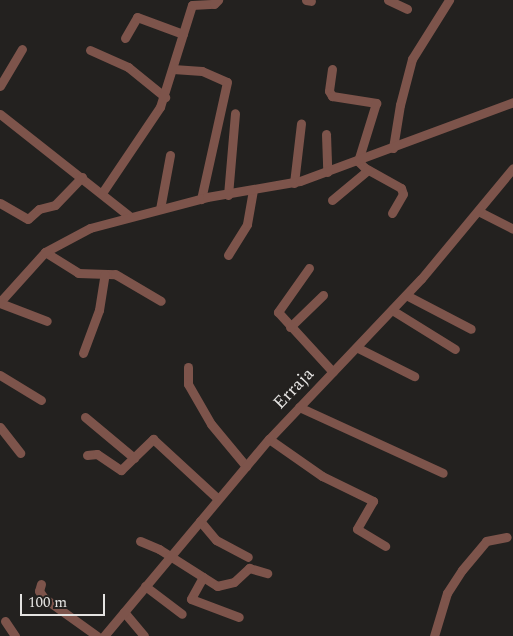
<!DOCTYPE html>
<style>
body{margin:0}
#map{position:relative;width:513px;height:636px;overflow:hidden;background:#23211f;font-family:Spectral,serif}
div>[style]{position:absolute}
[style*='--x']{left:calc(var(--x)*1px);top:calc(var(--y)*1px);width:calc(var(--w)*1px);rotate:calc(var(--a)*1deg)}
.minor>*{height:9px;margin:-4.5px;padding:0 4.5px;transform-origin:4.5px;border-radius:4.5px;background:#7d544b}
span{translate:-50% -50%;white-space:nowrap;text-align:center;line-height:1.15;-webkit-text-stroke:4.5px #23211f;paint-order:stroke}
.street-label{font-size:18px;color:#e4e3e1}
.scale{position:absolute;left:20px;top:594px;width:85px;height:22px;box-sizing:border-box;border:2px solid #e4e3e1;border-top:0;padding-left:6px;font-size:15px;line-height:18px;white-space:nowrap;color:#e4e3e1;-webkit-text-stroke:4px #23211f;paint-order:stroke}
</style>
<div id="map">
<div class="minor">
<div style="--x:306;--y:0;--w:5;--a:11"></div>
<div style="--x:388;--y:0;--w:21;--a:25"></div>
<div style="--x:125;--y:38;--w:24;--a:-60"></div>
<div style="--x:137;--y:17;--w:49;--a:20.3"></div>
<div style="--x:90;--y:50;--w:42;--a:24.1"></div>
<div style="--x:128;--y:67;--w:48;--a:39"></div>
<div style="--x:173;--y:69;--w:29;--a:4"></div>
<div style="--x:202;--y:71;--w:27;--a:24"></div>
<div style="--x:227;--y:82;--w:120;--a:102.5"></div>
<div style="--x:332;--y:69;--w:22;--a:98"></div>
<div style="--x:329;--y:91;--w:6;--a:59"></div>
<div style="--x:332;--y:96;--w:45;--a:9"></div>
<div style="--x:376;--y:103;--w:61;--a:107.2"></div>
<div style="--x:358;--y:161;--w:10;--a:45"></div>
<div style="--x:365;--y:168;--w:41;--a:29.1"></div>
<div style="--x:401;--y:188;--w:6;--a:72"></div>
<div style="--x:403;--y:194;--w:22;--a:120"></div>
<div style="--x:0;--y:86;--w:43;--a:-59.3"></div>
<div style="--x:0;--y:114;--w:164;--a:38.3"></div>
<div style="--x:326;--y:134;--w:38;--a:88"></div>
<div style="--x:393;--y:148;--w:44;--a:-80.8"></div>
<div style="--x:400;--y:105;--w:48;--a:-75.4"></div>
<div style="--x:412;--y:59;--w:70;--a:-57.9"></div>
<div style="--x:294;--y:183;--w:60;--a:-83.3"></div>
<div style="--x:102;--y:193;--w:104;--a:-56"></div>
<div style="--x:160;--y:107;--w:107;--a:-72.6"></div>
<div style="--x:192;--y:5;--w:22;--a:-3"></div>
<div style="--x:214;--y:4;--w:6;--a:-45"></div>
<div style="--x:228;--y:195;--w:82;--a:-85.1"></div>
<div style="--x:332;--y:200;--w:47;--a:-39.8"></div>
<div style="--x:0;--y:203;--w:32;--a:30"></div>
<div style="--x:28;--y:219;--w:15;--a:-42"></div>
<div style="--x:39;--y:209;--w:16;--a:-14"></div>
<div style="--x:55;--y:205;--w:39;--a:-46"></div>
<div style="--x:160;--y:209;--w:55;--a:-79.5"></div>
<div style="--x:478;--y:211;--w:39;--a:27"></div>
<div style="--x:45;--y:252;--w:39;--a:32"></div>
<div style="--x:78;--y:273;--w:37;--a:2"></div>
<div style="--x:115;--y:274;--w:53;--a:30.4"></div>
<div style="--x:228;--y:255;--w:36;--a:-58"></div>
<div style="--x:247;--y:224;--w:34;--a:-80"></div>
<div style="--x:309;--y:268;--w:54;--a:125.2"></div>
<div style="--x:278;--y:312;--w:81;--a:47.5"></div>
<div style="--x:406;--y:295;--w:73;--a:27.6"></div>
<div style="--x:0;--y:302;--w:67;--a:-48"></div>
<div style="--x:45;--y:252;--w:51;--a:-28.1"></div>
<div style="--x:90;--y:228;--w:121;--a:-14.8"></div>
<div style="--x:207;--y:197;--w:94;--a:-9.8"></div>
<div style="--x:300;--y:181;--w:227;--a:-20.3"></div>
<div style="--x:0;--y:303;--w:50;--a:21"></div>
<div style="--x:392;--y:310;--w:74;--a:31.8"></div>
<div style="--x:290;--y:327;--w:46;--a:-44.1"></div>
<div style="--x:358;--y:348;--w:63;--a:26.6"></div>
<div style="--x:83;--y:353;--w:46;--a:-69.6"></div>
<div style="--x:99;--y:310;--w:36;--a:-81"></div>
<div style="--x:188;--y:367;--w:17;--a:90"></div>
<div style="--x:188;--y:384;--w:46;--a:60.1"></div>
<div style="--x:211;--y:424;--w:55;--a:50.2"></div>
<div style="--x:0;--y:375;--w:48;--a:31.4"></div>
<div style="--x:299;--y:407;--w:158;--a:24.6"></div>
<div style="--x:85;--y:417;--w:64;--a:39.9"></div>
<div style="--x:0;--y:427;--w:33;--a:52"></div>
<div style="--x:269;--y:439;--w:65;--a:34.9"></div>
<div style="--x:322;--y:476;--w:57;--a:26.1"></div>
<div style="--x:373;--y:501;--w:32;--a:120"></div>
<div style="--x:357;--y:529;--w:33;--a:31"></div>
<div style="--x:87;--y:455;--w:10;--a:-6"></div>
<div style="--x:97;--y:454;--w:29;--a:34"></div>
<div style="--x:121;--y:470;--w:45;--a:-44.1"></div>
<div style="--x:153;--y:439;--w:88;--a:42.7"></div>
<div style="--x:200;--y:521;--w:25;--a:50"></div>
<div style="--x:216;--y:540;--w:36;--a:28"></div>
<div style="--x:140;--y:541;--w:21;--a:23"></div>
<div style="--x:159;--y:549;--w:69;--a:32.5"></div>
<div style="--x:217;--y:586;--w:17;--a:-13"></div>
<div style="--x:234;--y:582;--w:21;--a:-43"></div>
<div style="--x:249;--y:568;--w:19;--a:16"></div>
<div style="--x:203;--y:577;--w:25;--a:119"></div>
<div style="--x:191;--y:599;--w:51;--a:20.6"></div>
<div style="--x:41;--y:584;--w:7;--a:106"></div>
<div style="--x:39;--y:591;--w:9;--a:54"></div>
<div style="--x:44;--y:598;--w:65;--a:35.6"></div>
<div style="--x:145;--y:586;--w:46;--a:37.1"></div>
<div style="--x:124;--y:612;--w:31;--a:50"></div>
<div style="--x:5;--y:621;--w:18;--a:56"></div>
<div style="--x:104;--y:636;--w:257;--a:-50.1"></div>
<div style="--x:269;--y:439;--w:221;--a:-46.5"></div>
<div style="--x:421;--y:279;--w:144;--a:-50.3"></div>
<div style="--x:434;--y:636;--w:45;--a:-73.2"></div>
<div style="--x:447;--y:593;--w:27;--a:-57"></div>
<div style="--x:462;--y:570;--w:38;--a:-50"></div>
<div style="--x:486;--y:541;--w:21;--a:-11"></div>
</div>
<div class="street-label">
<span style="left:294px;top:389px;rotate:-46deg">Erraja</span>
</div>
<div class="scale">100 m</div>
</div>
